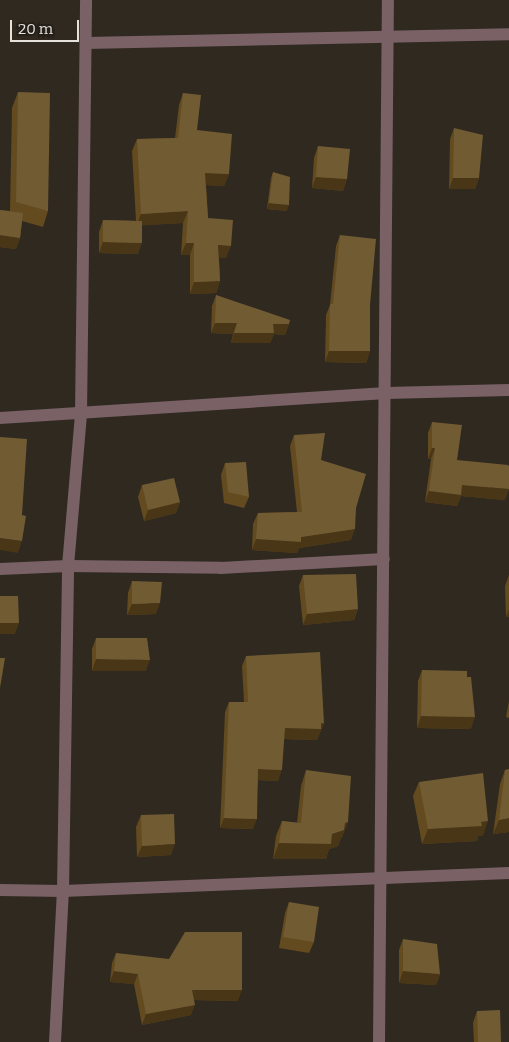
<!DOCTYPE html>
<style>
body{margin:0}
#map{position:relative;width:509px;height:1042px;overflow:hidden;background:#2f2920;font-family:Bitter,serif}
div>[style]{position:absolute}
[style*='--x']{left:calc(var(--x)*1px);top:calc(var(--y)*1px);width:calc(var(--w)*1px);rotate:calc(var(--a)*1deg)}
.minor>*{height:12px;margin:-6px;padding:0 6px;transform-origin:6px;border-radius:6px;background:#796166}
.wall>*{inset:0;background:#634a1f}
.shaded-wall>*{inset:0;background:#483617}
.building>*{inset:0;background:#715b33}
span{translate:-50% -50%;white-space:nowrap;text-align:center;line-height:1.15;-webkit-text-stroke:5px #252017;paint-order:stroke}
.scale{position:absolute;left:10px;top:20px;width:69px;height:22px;box-sizing:border-box;border:2px solid #e5e1db;border-top:0;padding-left:6px;font-size:15px;line-height:18px;white-space:nowrap;color:#e5e1db;-webkit-text-stroke:4px #252017;paint-order:stroke}
</style>
<div id="map">
<div class="minor">
<div style="--x:86;--y:43;--w:423;--a:-1.2"></div>
<div style="--x:0;--y:418;--w:387;--a:-3.7"></div>
<div style="--x:386;--y:393;--w:123;--a:-1.4"></div>
<div style="--x:0;--y:569;--w:68;--a:-2.5"></div>
<div style="--x:68;--y:566;--w:153;--a:0.7"></div>
<div style="--x:221;--y:568;--w:163;--a:-3.2"></div>
<div style="--x:0;--y:890;--w:63;--a:0.9"></div>
<div style="--x:63;--y:891;--w:446;--a:-2.3"></div>
<div style="--x:55;--y:1042;--w:151;--a:-87"></div>
<div style="--x:63;--y:891;--w:325;--a:-89.1"></div>
<div style="--x:68;--y:566;--w:152;--a:-85.1"></div>
<div style="--x:81;--y:415;--w:415;--a:-89.3"></div>
<div style="--x:379;--y:1042;--w:1042;--a:-89.51"></div>
</div>
<div class="wall">
<div style="clip-path:polygon(18px 92px,48px 211px,43px 227px,22px 221px,20px 238px,16px 249px,0 247px,0 210px,10px 211px,12px 108px)"></div>
<div style="clip-path:polygon(183px 93px,197px 130px,229px 174px,224px 186px,206px 185px,208px 218px,226px 258px,219px 257px,220px 281px,216px 293px,190px 294px,190px 255px,181px 255px,183px 223px,142px 225px,138px 254px,99px 253px,99px 232px,103px 220px,136px 221px,132px 151px,137px 139px,175px 138px,179px 105px)"></div>
<div style="clip-path:polygon(454px 128px,479px 178px,475px 189px,449px 189px,450px 139px)"></div>
<div style="clip-path:polygon(318px 146px,347px 179px,343px 191px,312px 188px,314px 158px)"></div>
<div style="clip-path:polygon(273px 172px,287px 211px,267px 209px,271px 178px)"></div>
<div style="clip-path:polygon(340px 235px,370px 305px,370px 351px,366px 363px,325px 362px,326px 315px,330px 305px,336px 246px)"></div>
<div style="clip-path:polygon(216px 295px,289px 324px,285px 335px,274px 334px,270px 343px,231px 343px,233px 334px,211px 333px,212px 306px)"></div>
<div style="clip-path:polygon(432px 422px,457px 460px,505px 500px,461px 496px,457px 506px,425px 502px,431px 459px,428px 459px,428px 433px)"></div>
<div style="clip-path:polygon(294px 435px,321px 460px,356px 508px,351px 540px,299px 548px,297px 553px,252px 550px,253px 524px,258px 513px,297px 512px,290px 446px)"></div>
<div style="clip-path:polygon(225px 463px,249px 497px,244px 508px,224px 503px,221px 475px)"></div>
<div style="clip-path:polygon(142px 485px,180px 502px,176px 513px,144px 521px,138px 497px)"></div>
<div style="clip-path:polygon(303px 575px,358px 609px,354px 620px,303px 625px,299px 586px)"></div>
<div style="clip-path:polygon(509px 575px,509px 617px,506px 617px,505px 586px)"></div>
<div style="clip-path:polygon(132px 581px,156px 614px,127px 615px,128px 593px)"></div>
<div style="clip-path:polygon(96px 638px,146px 671px,92px 671px,92px 649px)"></div>
<div style="clip-path:polygon(246px 656px,324px 723px,317px 740px,284px 739px,278px 781px,258px 780px,253px 829px,220px 828px,225px 712px,229px 702px,244px 702px,242px 666px)"></div>
<div style="clip-path:polygon(422px 670px,467px 677px,471px 729px,417px 728px,418px 681px)"></div>
<div style="clip-path:polygon(509px 701px,509px 718px,506px 717px)"></div>
<div style="clip-path:polygon(509px 769px,509px 832px,493px 834px,500px 784px,505px 770px)"></div>
<div style="clip-path:polygon(306px 770px,342px 838px,341px 838px,338px 846px,329px 849px,326px 859px,273px 859px,276px 836px,282px 821px,297px 823px,301px 786px)"></div>
<div style="clip-path:polygon(419px 782px,483px 836px,478px 836px,477px 841px,422px 844px,413px 796px)"></div>
<div style="clip-path:polygon(141px 815px,171px 855px,137px 857px,136px 827px)"></div>
<div style="clip-path:polygon(289px 902px,314px 942px,309px 953px,279px 948px,285px 913px)"></div>
<div style="clip-path:polygon(403px 939px,440px 974px,436px 985px,399px 983px,399px 950px)"></div>
<div style="clip-path:polygon(116px 953px,238px 1001px,194px 1000px,191px 1015px,142px 1025px,134px 984px,110px 982px,112px 963px)"></div>
<div style="clip-path:polygon(477px 1011px,501px 1042px,474px 1042px,473px 1023px)"></div>
</div>
<div class="shaded-wall">
<div style="clip-path:polygon(205px 173px,229px 174px,224px 186px,201px 185px)"></div>
<div style="clip-path:polygon(316px 177px,347px 179px,343px 191px,312px 188px)"></div>
<div style="clip-path:polygon(453px 178px,479px 178px,475px 189px,449px 189px)"></div>
<div style="clip-path:polygon(269px 203px,289px 205px,287px 211px,267px 209px)"></div>
<div style="clip-path:polygon(188px 211px,183px 223px,136px 226px,141px 214px)"></div>
<div style="clip-path:polygon(0 235px,20px 238px,16px 249px,0 247px)"></div>
<div style="clip-path:polygon(103px 242px,142px 243px,138px 254px,99px 253px)"></div>
<div style="clip-path:polygon(186px 243px,194px 243px,190px 255px,181px 255px)"></div>
<div style="clip-path:polygon(218px 245px,231px 246px,226px 258px,214px 257px)"></div>
<div style="clip-path:polygon(220px 281px,216px 293px,190px 294px,194px 282px)"></div>
<div style="clip-path:polygon(215px 323px,237px 323px,233px 334px,211px 333px)"></div>
<div style="clip-path:polygon(273px 324px,289px 324px,285px 335px,274px 334px,270px 343px,231px 343px,234px 333px)"></div>
<div style="clip-path:polygon(329px 351px,370px 351px,366px 363px,325px 362px)"></div>
<div style="clip-path:polygon(432px 448px,435px 448px,431px 459px,428px 459px)"></div>
<div style="clip-path:polygon(462px 485px,509px 489px,509px 490px,505px 500px,461px 496px,457px 506px,425px 502px,429px 491px)"></div>
<div style="clip-path:polygon(180px 502px,176px 513px,144px 521px,148px 510px)"></div>
<div style="clip-path:polygon(355px 529px,351px 540px,299px 548px,297px 553px,252px 550px,256px 539px,301px 537px)"></div>
<div style="clip-path:polygon(0 538px,22px 541px,18px 553px,0 550px)"></div>
<div style="clip-path:polygon(160px 603px,156px 614px,127px 615px,132px 604px)"></div>
<div style="clip-path:polygon(358px 609px,354px 620px,303px 625px,307px 614px)"></div>
<div style="clip-path:polygon(509px 609px,509px 617px,506px 617px)"></div>
<div style="clip-path:polygon(0 623px,19px 623px,15px 634px,0 634px)"></div>
<div style="clip-path:polygon(96px 659px,150px 660px,146px 671px,92px 671px)"></div>
<div style="clip-path:polygon(421px 716px,475px 717px,471px 729px,417px 728px)"></div>
<div style="clip-path:polygon(324px 723px,317px 740px,281px 739px,285px 728px)"></div>
<div style="clip-path:polygon(258px 769px,282px 770px,278px 781px,254px 780px)"></div>
<div style="clip-path:polygon(224px 818px,257px 819px,253px 829px,220px 828px)"></div>
<div style="clip-path:polygon(509px 818px,509px 832px,493px 834px,499px 820px)"></div>
<div style="clip-path:polygon(488px 821px,483px 836px,478px 836px,477px 841px,422px 844px,428px 829px)"></div>
<div style="clip-path:polygon(348px 822px,342px 838px,341px 838px,338px 846px,329px 849px,326px 859px,273px 859px,279px 843px,332px 834px,345px 823px)"></div>
<div style="clip-path:polygon(175px 844px,171px 855px,137px 857px,142px 846px)"></div>
<div style="clip-path:polygon(114px 971px,138px 974px,134px 984px,110px 982px)"></div>
<div style="clip-path:polygon(403px 971px,440px 974px,436px 985px,399px 983px)"></div>
<div style="clip-path:polygon(192px 990px,242px 990px,238px 1001px,188px 1000px)"></div>
<div style="clip-path:polygon(195px 1005px,191px 1015px,142px 1025px,146px 1014px)"></div>
</div>
<div class="building">
<div style="clip-path:polygon(18px 92px,50px 93px,48px 211px,16px 202px)"></div>
<div style="clip-path:polygon(183px 93px,201px 95px,197px 130px,232px 134px,229px 174px,205px 173px,208px 218px,233px 220px,231px 246px,218px 245px,220px 281px,194px 282px,194px 243px,186px 243px,188px 211px,141px 214px,137px 139px,178px 138px)"></div>
<div style="clip-path:polygon(454px 128px,483px 135px,479px 178px,453px 178px)"></div>
<div style="clip-path:polygon(318px 146px,350px 149px,347px 179px,316px 177px)"></div>
<div style="clip-path:polygon(273px 172px,290px 177px,289px 205px,269px 203px)"></div>
<div style="clip-path:polygon(0 210px,23px 213px,20px 238px,0 235px)"></div>
<div style="clip-path:polygon(103px 220px,142px 221px,142px 243px,103px 242px)"></div>
<div style="clip-path:polygon(340px 235px,376px 239px,370px 305px,370px 351px,329px 351px,330px 304px,333px 304px)"></div>
<div style="clip-path:polygon(216px 295px,290px 320px,289px 324px,273px 324px,274px 333px,234px 333px,237px 323px,215px 323px)"></div>
<div style="clip-path:polygon(432px 422px,462px 425px,457px 460px,508px 465px,509px 466px,509px 489px,462px 485px,461px 495px,429px 491px,435px 448px,432px 448px)"></div>
<div style="clip-path:polygon(325px 433px,321px 460px,366px 474px,356px 508px,355px 529px,301px 537px,301px 542px,256px 539px,258px 513px,302px 512px,294px 435px)"></div>
<div style="clip-path:polygon(0 437px,27px 439px,22px 515px,26px 516px,22px 541px,0 538px)"></div>
<div style="clip-path:polygon(246px 462px,249px 497px,228px 492px,225px 463px)"></div>
<div style="clip-path:polygon(174px 478px,180px 502px,148px 510px,142px 485px)"></div>
<div style="clip-path:polygon(356px 574px,358px 609px,307px 614px,303px 575px)"></div>
<div style="clip-path:polygon(132px 581px,162px 582px,160px 603px,132px 604px)"></div>
<div style="clip-path:polygon(0 596px,18px 596px,19px 623px,0 623px)"></div>
<div style="clip-path:polygon(96px 638px,147px 638px,150px 660px,96px 659px)"></div>
<div style="clip-path:polygon(320px 652px,324px 723px,321px 723px,321px 729px,285px 728px,282px 770px,258px 769px,257px 819px,224px 818px,229px 702px,248px 702px,246px 656px)"></div>
<div style="clip-path:polygon(0 658px,5px 658px,0 688px)"></div>
<div style="clip-path:polygon(422px 670px,467px 671px,467px 677px,471px 677px,475px 717px,421px 716px)"></div>
<div style="clip-path:polygon(509px 769px,509px 818px,499px 820px,505px 770px)"></div>
<div style="clip-path:polygon(306px 770px,351px 776px,348px 822px,345px 823px,344px 830px,332px 834px,331px 844px,279px 843px,282px 821px,301px 823px)"></div>
<div style="clip-path:polygon(483px 773px,488px 821px,481px 822px,482px 826px,428px 829px,419px 782px)"></div>
<div style="clip-path:polygon(174px 814px,175px 844px,142px 846px,141px 815px)"></div>
<div style="clip-path:polygon(289px 902px,319px 907px,314px 942px,283px 937px)"></div>
<div style="clip-path:polygon(185px 932px,242px 932px,242px 990px,192px 990px,195px 1005px,146px 1014px,138px 974px,114px 971px,116px 953px,169px 959px)"></div>
<div style="clip-path:polygon(403px 939px,437px 944px,440px 974px,403px 971px)"></div>
<div style="clip-path:polygon(500px 1010px,501px 1042px,478px 1042px,477px 1011px)"></div>
</div>
<div class="scale">20 m</div>
</div>
